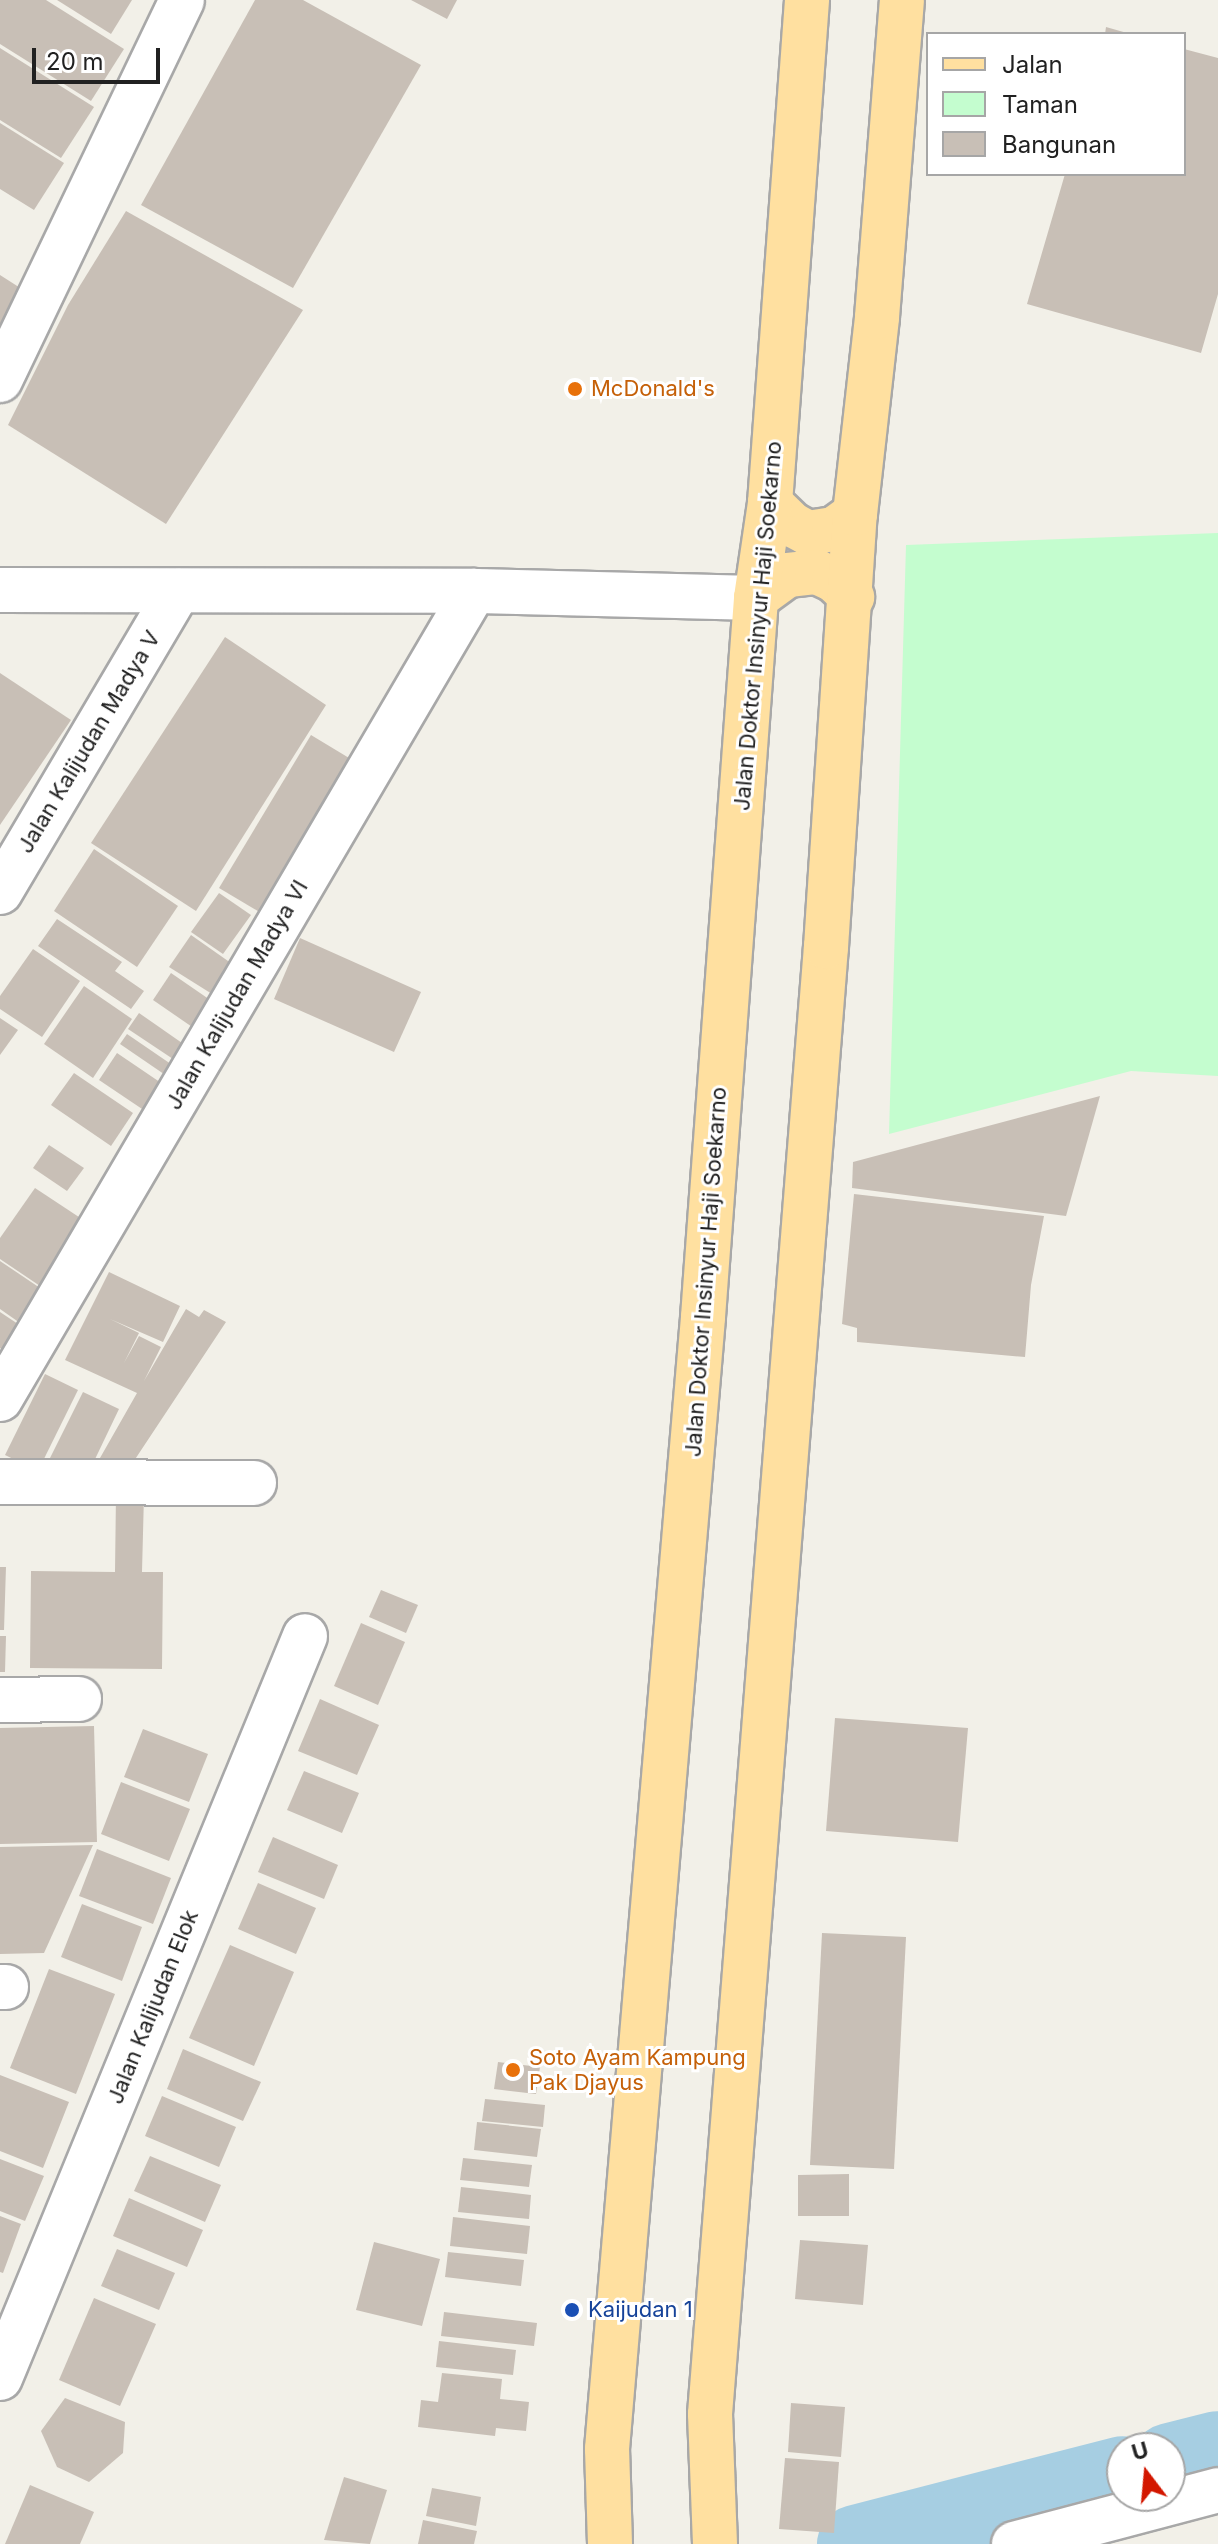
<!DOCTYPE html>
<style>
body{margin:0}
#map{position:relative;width:1218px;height:2544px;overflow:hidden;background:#f2f0e8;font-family:Inter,sans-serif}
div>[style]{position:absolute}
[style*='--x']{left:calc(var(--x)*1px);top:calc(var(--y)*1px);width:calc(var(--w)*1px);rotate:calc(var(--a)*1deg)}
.park>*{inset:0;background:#c4fdcf}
.river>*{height:78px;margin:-39px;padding:0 39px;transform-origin:39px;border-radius:39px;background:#a6cee2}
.building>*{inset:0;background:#c8bfb6}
.roads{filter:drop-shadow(2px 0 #a8a8a8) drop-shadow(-2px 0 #a8a8a8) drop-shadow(0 2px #a8a8a8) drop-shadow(0 -2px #a8a8a8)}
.street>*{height:44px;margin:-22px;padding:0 22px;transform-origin:22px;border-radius:22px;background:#fff}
.primary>*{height:44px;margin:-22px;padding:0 22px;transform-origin:22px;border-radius:22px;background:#ffe0a0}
.dots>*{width:22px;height:22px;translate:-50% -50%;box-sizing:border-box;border:4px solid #fff;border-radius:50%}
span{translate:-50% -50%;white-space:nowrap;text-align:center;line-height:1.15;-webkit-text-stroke:6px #fff;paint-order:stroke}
.food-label{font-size:22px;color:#c56008}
.left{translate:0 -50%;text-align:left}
.street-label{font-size:22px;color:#212121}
.transit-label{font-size:22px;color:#164399}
.legend{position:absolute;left:926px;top:32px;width:260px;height:144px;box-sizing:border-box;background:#fff;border:2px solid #a6a6a6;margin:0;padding:10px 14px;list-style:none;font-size:24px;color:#212121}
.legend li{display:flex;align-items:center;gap:16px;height:40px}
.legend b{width:40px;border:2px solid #a6a6a6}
.north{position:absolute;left:1106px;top:2432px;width:80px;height:80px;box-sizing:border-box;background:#fff;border:2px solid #a6a6a6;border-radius:50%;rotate:344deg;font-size:22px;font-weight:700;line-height:32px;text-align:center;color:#212121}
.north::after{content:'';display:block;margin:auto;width:28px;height:36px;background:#d31700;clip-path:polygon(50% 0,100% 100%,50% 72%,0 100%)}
.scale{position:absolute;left:32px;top:48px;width:128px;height:36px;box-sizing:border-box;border:4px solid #212121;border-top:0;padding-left:10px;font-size:24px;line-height:28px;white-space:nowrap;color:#212121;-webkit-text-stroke:6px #fff;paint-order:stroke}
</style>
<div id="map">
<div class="park">
<div style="clip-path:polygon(1218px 533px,1218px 1076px,1131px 1071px,889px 1134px,906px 545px)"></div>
</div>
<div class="river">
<div style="--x:1170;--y:2462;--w:49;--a:-14"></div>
<div style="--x:856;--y:2544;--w:275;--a:-14.5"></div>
</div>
<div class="building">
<div style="clip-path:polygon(0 0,46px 0,124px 49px,91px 101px,0 44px)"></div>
<div style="clip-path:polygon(57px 0,132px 0,111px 34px)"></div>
<div style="clip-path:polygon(255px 0,303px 0,421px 65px,293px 288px,141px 205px)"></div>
<div style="clip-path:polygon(411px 0,457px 0,447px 19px)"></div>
<div style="clip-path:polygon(1106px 27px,1127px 33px,1127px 34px,1105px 34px)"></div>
<div style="clip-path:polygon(0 48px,94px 107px,61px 158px,0 120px)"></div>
<div style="clip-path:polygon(1184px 49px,1218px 58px,1218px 294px,1201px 353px,1027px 304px,1065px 174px,1184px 174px)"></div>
<div style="clip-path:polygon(0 123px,64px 163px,34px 210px,0 189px)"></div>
<div style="clip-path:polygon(126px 211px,303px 310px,166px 524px,8px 425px,68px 305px)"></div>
<div style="clip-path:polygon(0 275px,25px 291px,0 330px)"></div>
<div style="clip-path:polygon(225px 637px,326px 705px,196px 911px,91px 843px)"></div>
<div style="clip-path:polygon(0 673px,71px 720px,0 825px)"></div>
<div style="clip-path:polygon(311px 735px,359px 764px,268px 917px,219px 888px)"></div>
<div style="clip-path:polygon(94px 849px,178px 906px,137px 967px,54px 911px)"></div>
<div style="clip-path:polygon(219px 893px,251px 915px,223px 954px,191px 932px)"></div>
<div style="clip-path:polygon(57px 919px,122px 962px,115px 971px,144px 991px,131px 1009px,38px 946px)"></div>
<div style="clip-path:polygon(191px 935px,238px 968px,220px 999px,169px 967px)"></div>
<div style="clip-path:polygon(300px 938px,421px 992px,394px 1052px,274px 999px)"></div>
<div style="clip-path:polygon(33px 949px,80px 981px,42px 1037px,0 1009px,0 996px)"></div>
<div style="clip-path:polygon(171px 973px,216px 1004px,198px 1031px,153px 1000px)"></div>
<div style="clip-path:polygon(84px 986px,132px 1019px,93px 1078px,44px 1044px)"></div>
<div style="clip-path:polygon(139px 1013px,195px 1052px,185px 1067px,128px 1029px)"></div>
<div style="clip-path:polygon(0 1018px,18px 1030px,0 1055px)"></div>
<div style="clip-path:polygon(127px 1034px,184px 1073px,177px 1083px,120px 1044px)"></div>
<div style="clip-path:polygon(117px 1053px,173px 1091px,154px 1117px,99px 1080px)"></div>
<div style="clip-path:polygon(74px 1073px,133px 1113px,111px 1146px,51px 1105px)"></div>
<div style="clip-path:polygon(1100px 1096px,1066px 1216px,852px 1188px,853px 1162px)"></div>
<div style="clip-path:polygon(49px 1145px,84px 1168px,67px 1191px,33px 1168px)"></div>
<div style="clip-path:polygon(35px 1188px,91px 1225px,46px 1290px,0 1259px,0 1238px)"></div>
<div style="clip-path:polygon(854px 1194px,1044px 1216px,1031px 1285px,1025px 1357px,857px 1342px,857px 1328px,842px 1324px)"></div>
<div style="clip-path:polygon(0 1261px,43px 1290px,20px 1323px,0 1309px)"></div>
<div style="clip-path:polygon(109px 1272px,180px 1306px,163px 1342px,110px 1319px,139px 1333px,124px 1363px,139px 1336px,161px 1347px,144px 1381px,186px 1309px,199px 1317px,204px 1310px,226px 1322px,120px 1482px,96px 1465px,137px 1393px,65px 1360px)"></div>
<div style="clip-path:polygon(0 1312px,21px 1326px,4px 1351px,0 1348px)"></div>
<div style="clip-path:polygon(45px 1374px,78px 1390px,38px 1471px,5px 1455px)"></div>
<div style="clip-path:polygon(83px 1392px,119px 1409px,86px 1478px,49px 1460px)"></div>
<div style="clip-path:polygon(116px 1494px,144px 1495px,142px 1572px,163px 1572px,162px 1669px,30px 1668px,31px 1571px,115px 1572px)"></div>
<div style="clip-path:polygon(0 1567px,6px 1567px,4px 1630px,0 1630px)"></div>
<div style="clip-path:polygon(381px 1590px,418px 1605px,406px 1633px,369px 1617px)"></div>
<div style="clip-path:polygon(361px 1623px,405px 1642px,378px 1705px,334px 1686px)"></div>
<div style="clip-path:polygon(0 1636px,6px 1636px,5px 1672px,0 1672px)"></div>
<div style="clip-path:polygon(320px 1699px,379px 1725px,357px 1775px,298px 1751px)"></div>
<div style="clip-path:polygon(835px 1718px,968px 1728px,958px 1842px,826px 1831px)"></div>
<div style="clip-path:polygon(94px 1726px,97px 1842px,0 1844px,0 1728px)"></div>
<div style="clip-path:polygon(143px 1729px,208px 1754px,189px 1802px,124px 1777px)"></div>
<div style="clip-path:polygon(304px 1771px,359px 1793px,342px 1833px,287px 1810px)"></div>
<div style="clip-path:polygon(121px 1782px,190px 1809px,169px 1861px,101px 1834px)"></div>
<div style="clip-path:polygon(273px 1837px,338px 1865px,324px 1899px,258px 1872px)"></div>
<div style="clip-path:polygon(93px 1845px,44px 1953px,0 1954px,0 1847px)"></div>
<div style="clip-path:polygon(97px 1849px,171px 1878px,153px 1924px,79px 1896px)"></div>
<div style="clip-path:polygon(258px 1883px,316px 1908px,296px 1954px,238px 1929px)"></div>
<div style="clip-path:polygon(82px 1904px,142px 1927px,122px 1981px,61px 1957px)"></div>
<div style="clip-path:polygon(822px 1933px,906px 1937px,894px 2169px,810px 2165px)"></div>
<div style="clip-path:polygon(230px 1945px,294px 1972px,254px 2066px,189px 2038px)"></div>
<div style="clip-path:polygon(49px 1969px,115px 1994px,76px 2094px,10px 2068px)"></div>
<div style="clip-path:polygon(183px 2049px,261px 2082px,243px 2121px,167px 2089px)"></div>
<div style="clip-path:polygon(498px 2062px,540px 2067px,536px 2094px,494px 2089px)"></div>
<div style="clip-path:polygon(0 2075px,69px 2102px,43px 2168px,0 2151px)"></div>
<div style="clip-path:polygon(162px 2096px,236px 2127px,219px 2167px,145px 2136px)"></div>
<div style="clip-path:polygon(485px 2099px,545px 2105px,543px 2127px,482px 2121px)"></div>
<div style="clip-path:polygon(477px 2122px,541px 2129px,537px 2157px,474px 2150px)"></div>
<div style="clip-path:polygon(150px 2156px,221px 2185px,205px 2222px,134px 2191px)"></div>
<div style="clip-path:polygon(463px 2158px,532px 2165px,529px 2187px,460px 2180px)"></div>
<div style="clip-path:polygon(0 2159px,44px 2176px,25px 2221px,0 2211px)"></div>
<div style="clip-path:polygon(849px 2174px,849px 2216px,798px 2216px,798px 2175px)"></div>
<div style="clip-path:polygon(461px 2187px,531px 2195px,529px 2219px,458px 2212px)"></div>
<div style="clip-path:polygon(129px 2198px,203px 2230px,187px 2267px,113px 2236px)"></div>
<div style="clip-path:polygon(0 2216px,21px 2224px,3px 2273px,0 2272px)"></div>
<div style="clip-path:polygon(453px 2217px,530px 2226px,527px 2254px,450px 2246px)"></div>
<div style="clip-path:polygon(800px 2240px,868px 2245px,863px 2305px,795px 2299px)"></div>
<div style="clip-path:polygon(374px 2242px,440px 2259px,422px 2326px,356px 2310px)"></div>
<div style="clip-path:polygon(117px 2249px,175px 2273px,159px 2310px,101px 2286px)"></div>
<div style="clip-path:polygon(448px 2252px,524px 2260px,521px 2286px,445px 2277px)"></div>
<div style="clip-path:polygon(94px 2298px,156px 2324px,120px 2406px,59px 2380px)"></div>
<div style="clip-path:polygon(444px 2312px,537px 2323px,534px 2346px,441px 2336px)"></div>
<div style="clip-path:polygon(439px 2341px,516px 2350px,513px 2375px,436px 2367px)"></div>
<div style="clip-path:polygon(442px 2373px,502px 2379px,500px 2399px,529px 2402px,526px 2431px,496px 2428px,495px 2436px,418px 2427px,421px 2400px,438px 2402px)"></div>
<div style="clip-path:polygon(65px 2398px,125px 2422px,123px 2453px,89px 2482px,57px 2467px,41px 2431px)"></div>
<div style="clip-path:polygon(791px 2403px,845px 2407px,841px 2457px,788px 2452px)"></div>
<div style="clip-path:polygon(785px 2458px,839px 2462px,834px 2533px,779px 2529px)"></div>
<div style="clip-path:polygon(344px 2477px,387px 2490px,370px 2544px,324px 2540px)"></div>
<div style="clip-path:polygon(30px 2485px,94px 2512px,80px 2544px,5px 2544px)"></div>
<div style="clip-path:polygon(432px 2488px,481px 2497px,476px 2526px,426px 2516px)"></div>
<div style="clip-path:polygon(423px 2520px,477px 2531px,474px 2544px,418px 2544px)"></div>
</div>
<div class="roads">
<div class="street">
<div style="--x:0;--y:380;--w:421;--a:-64.4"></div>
<div style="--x:0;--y:590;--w:474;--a:0.1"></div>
<div style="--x:474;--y:591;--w:282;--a:1.4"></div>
<div style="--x:0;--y:892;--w:350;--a:-59.4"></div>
<div style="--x:0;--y:1399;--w:937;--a:-59.6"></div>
<div style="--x:0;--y:1482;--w:254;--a:0.2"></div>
<div style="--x:0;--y:1700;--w:79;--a:-0.7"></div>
<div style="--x:0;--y:1987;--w:6;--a:0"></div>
<div style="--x:0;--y:2378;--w:802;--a:-67.65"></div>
<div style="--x:1014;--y:2544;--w:211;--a:-14.8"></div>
</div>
<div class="primary">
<div style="--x:770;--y:503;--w:32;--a:44"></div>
<div style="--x:793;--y:525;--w:17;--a:28"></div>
<div style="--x:808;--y:533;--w:26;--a:-9"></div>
<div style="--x:834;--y:529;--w:26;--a:-36"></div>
<div style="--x:756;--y:598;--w:39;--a:-36"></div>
<div style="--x:788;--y:575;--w:29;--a:-6"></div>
<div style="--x:817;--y:572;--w:19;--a:25"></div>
<div style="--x:834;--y:580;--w:25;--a:43"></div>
<div style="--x:610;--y:2544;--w:95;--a:-91.8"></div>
<div style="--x:607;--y:2449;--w:1136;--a:-85.15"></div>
<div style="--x:703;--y:1317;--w:721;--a:-85.78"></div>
<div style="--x:756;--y:598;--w:96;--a:-81.6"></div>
<div style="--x:770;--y:503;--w:504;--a:-85.79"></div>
<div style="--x:715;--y:2544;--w:130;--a:-92.2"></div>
<div style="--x:710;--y:2414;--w:1472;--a:-85.48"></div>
<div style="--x:826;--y:947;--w:434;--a:-86.2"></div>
<div style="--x:855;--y:514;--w:198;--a:-83.6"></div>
<div style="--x:877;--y:317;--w:318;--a:-85.5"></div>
</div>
</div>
<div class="dots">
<div style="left:575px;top:389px;background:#e8710a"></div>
<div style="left:513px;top:2070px;background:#e8710a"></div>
<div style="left:572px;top:2310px;background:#1a4fb4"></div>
</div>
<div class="food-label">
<span class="left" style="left:591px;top:389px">McDonald's</span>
<span class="left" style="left:529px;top:2070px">Soto Ayam Kampung<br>Pak Djayus</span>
</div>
<div class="street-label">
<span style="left:758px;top:626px;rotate:-85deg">Jalan Doktor Insinyur Haji Soekarno</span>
<span style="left:89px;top:742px;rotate:-59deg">Jalan Kalijudan Madya V</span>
<span style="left:237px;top:995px;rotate:-60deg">Jalan Kalijudan Madya VI</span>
<span style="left:706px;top:1272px;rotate:-86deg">Jalan Doktor Insinyur Haji Soekarno</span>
<span style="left:153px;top:2007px;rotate:-68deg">Jalan Kalijudan Elok</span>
</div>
<div class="transit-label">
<span class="left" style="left:588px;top:2310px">Kaijudan 1</span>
</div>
<ul class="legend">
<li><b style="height:10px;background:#ffe0a0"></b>Jalan</li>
<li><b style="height:22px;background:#c4fdcf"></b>Taman</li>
<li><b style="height:22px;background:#c8bfb6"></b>Bangunan</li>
</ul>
<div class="north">U</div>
<div class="scale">20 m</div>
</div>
